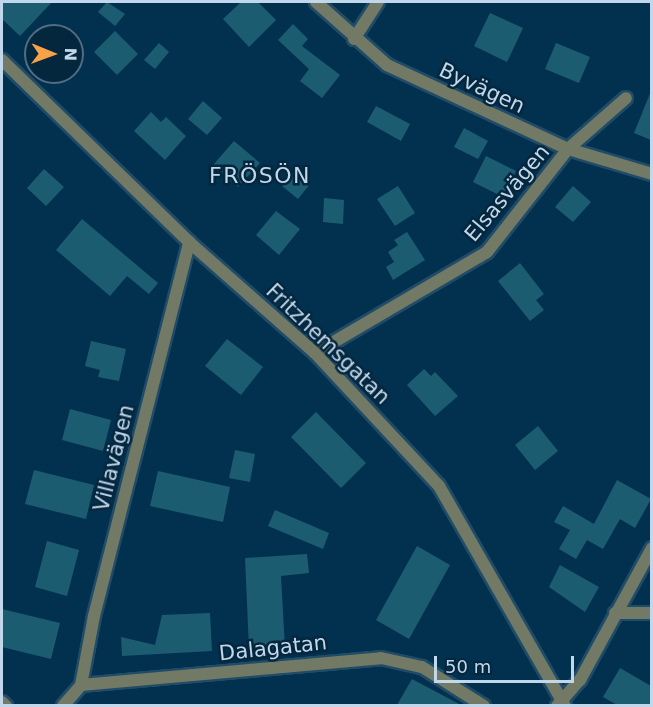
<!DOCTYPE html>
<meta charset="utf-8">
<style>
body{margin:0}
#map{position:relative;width:653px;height:707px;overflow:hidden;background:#02314f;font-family:"DejaVu Sans",sans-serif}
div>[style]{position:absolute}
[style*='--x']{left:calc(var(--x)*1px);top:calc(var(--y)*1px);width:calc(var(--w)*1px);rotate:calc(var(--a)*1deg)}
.building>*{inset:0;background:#1c5c71}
.roads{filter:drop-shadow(2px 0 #214c68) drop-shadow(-2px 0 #214c68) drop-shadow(0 2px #214c68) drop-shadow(0 -2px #214c68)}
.minor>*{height:12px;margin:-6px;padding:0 6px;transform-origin:6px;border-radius:6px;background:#727a65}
.tertiary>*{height:12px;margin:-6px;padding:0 6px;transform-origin:6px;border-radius:6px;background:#727a65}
span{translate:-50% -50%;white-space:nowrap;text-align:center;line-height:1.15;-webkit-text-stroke:5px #05273e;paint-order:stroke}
.street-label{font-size:21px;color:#c1d7eb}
.neighbourhood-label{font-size:22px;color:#c1d7eb;letter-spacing:1.5px}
.frame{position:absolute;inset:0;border:3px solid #c1d7eb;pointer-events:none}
.north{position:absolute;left:24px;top:24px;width:60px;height:60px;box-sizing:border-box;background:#05273e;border:2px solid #506d83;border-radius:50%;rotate:91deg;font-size:16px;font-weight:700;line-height:24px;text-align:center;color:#c1d7eb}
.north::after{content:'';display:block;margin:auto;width:21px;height:27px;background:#f7a148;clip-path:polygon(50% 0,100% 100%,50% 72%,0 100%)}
.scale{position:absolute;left:434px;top:656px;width:140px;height:27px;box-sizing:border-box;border:3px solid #c1d7eb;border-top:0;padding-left:8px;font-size:18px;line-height:21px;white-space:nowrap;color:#c1d7eb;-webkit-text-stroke:4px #05273e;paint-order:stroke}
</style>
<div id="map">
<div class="building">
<div style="clip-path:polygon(2px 2px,52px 2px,20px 36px,2px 19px)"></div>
<div style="clip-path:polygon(107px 2px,125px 14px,115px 26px,98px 12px)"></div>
<div style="clip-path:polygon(241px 2px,258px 2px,276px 20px,249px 47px,223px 19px)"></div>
<div style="clip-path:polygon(490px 13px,523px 28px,507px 62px,474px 46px)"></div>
<div style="clip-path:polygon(293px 24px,308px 39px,302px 46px,340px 75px,322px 98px,300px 81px,309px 69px,278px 40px)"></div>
<div style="clip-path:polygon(115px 31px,138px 54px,117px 75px,94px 52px)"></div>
<div style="clip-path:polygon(159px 43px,169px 52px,155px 69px,144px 60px)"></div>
<div style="clip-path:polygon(556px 43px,590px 57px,579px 83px,545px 69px)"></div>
<div style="clip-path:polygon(651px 91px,651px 140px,634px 133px)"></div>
<div style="clip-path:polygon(203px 101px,222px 118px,207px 135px,188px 119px)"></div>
<div style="clip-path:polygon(376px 106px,410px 124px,401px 141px,367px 122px)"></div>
<div style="clip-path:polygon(151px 112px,161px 122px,166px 117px,186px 136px,165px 160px,134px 131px)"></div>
<div style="clip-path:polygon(464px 128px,488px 141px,478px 159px,454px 147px)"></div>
<div style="clip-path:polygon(234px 141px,260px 163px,238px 187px,213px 165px)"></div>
<div style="clip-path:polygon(486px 156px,516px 171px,503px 197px,473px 182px)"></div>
<div style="clip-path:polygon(44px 169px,64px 187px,46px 206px,27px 188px)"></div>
<div style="clip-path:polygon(294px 171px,310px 184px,298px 199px,282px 186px)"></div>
<div style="clip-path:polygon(398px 186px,415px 213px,395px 226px,377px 199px)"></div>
<div style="clip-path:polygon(573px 186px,591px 202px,573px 222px,555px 207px)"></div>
<div style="clip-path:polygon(324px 198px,344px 200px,343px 224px,323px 222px)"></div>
<div style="clip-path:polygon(276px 211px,300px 229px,279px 255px,256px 235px)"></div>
<div style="clip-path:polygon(82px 219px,158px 283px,149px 294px,127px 276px,110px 296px,56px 250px)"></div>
<div style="clip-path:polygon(407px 232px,425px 260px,393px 280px,386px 267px,394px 262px,388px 252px,398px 245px,394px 240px)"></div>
<div style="clip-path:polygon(520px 263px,544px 294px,536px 300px,544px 310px,530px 321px,498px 281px)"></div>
<div style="clip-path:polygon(227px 339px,263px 367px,241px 395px,205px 366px)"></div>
<div style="clip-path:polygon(91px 341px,126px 349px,119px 381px,98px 377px,100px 370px,85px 366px)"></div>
<div style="clip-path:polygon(424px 369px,431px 376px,435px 372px,458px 396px,435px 416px,407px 385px)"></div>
<div style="clip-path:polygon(70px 409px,111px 420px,103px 451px,62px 440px)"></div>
<div style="clip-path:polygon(316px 412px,366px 463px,341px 488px,291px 437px)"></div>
<div style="clip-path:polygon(538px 426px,558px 451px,535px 470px,515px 445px)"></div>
<div style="clip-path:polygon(235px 450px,255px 454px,250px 482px,229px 478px)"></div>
<div style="clip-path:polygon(34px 470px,94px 485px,86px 519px,25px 504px)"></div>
<div style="clip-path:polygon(158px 471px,230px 487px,223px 522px,150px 506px)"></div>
<div style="clip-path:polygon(617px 480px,651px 499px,635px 528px,620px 519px,603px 549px,587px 540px,576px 559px,559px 549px,570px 530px,554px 522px,563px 506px,594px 524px)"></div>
<div style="clip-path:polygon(275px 510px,329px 533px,323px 549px,268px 526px)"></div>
<div style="clip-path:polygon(47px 541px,79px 550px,67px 596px,35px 587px)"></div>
<div style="clip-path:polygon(417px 546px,450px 565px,409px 639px,376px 620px)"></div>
<div style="clip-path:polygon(307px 554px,309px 573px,281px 576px,285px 648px,249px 649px,245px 558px)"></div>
<div style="clip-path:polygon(560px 565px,599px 587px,585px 612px,549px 587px)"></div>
<div style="clip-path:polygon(2px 609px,60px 623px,51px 659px,2px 647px)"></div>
<div style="clip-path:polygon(210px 613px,212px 651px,122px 656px,121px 637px,155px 645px,162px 615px)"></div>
<div style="clip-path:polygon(620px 668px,651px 686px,651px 705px,617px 705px,603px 697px)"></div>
<div style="clip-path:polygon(412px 679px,461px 705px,397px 705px)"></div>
</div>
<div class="roads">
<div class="minor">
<div style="--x:316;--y:2;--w:95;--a:41.6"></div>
<div style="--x:387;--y:65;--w:200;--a:24.9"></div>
<div style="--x:568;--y:149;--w:88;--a:16.6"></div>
<div style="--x:354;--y:39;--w:44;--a:-57"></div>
<div style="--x:2;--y:60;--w:261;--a:44.2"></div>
<div style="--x:189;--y:242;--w:168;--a:41.4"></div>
<div style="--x:315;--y:353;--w:182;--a:47"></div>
<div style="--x:439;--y:486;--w:254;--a:60.2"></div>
<div style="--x:315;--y:353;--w:199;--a:-30.4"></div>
<div style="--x:487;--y:252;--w:131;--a:-51.8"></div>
<div style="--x:568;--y:149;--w:77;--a:-41.3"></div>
<div style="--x:615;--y:613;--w:37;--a:0"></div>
<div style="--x:81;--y:685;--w:70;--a:-79.3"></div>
<div style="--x:94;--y:616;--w:386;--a:-75.7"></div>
<div style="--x:63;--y:706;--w:28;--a:-49"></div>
<div style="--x:81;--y:685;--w:301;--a:-5.1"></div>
<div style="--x:381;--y:658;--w:42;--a:12.4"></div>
<div style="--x:422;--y:667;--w:73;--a:32.2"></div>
<div style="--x:557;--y:706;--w:35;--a:-49"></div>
<div style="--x:580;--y:680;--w:150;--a:-61.4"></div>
</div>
<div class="tertiary">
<div style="--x:2;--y:702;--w:6;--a:45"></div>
</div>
</div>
<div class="street-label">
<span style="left:482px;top:88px;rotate:25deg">Byvägen</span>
<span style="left:507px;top:193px;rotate:-50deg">Elsasvägen</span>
<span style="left:328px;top:344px;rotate:44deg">Fritzhemsgatan</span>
<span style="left:114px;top:458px;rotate:-76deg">Villavägen</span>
<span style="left:273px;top:648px;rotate:-6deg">Dalagatan</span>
</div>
<div class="neighbourhood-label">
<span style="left:260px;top:176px">FRÖSÖN</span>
</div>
<div class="frame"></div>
<div class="north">N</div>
<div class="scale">50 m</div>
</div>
